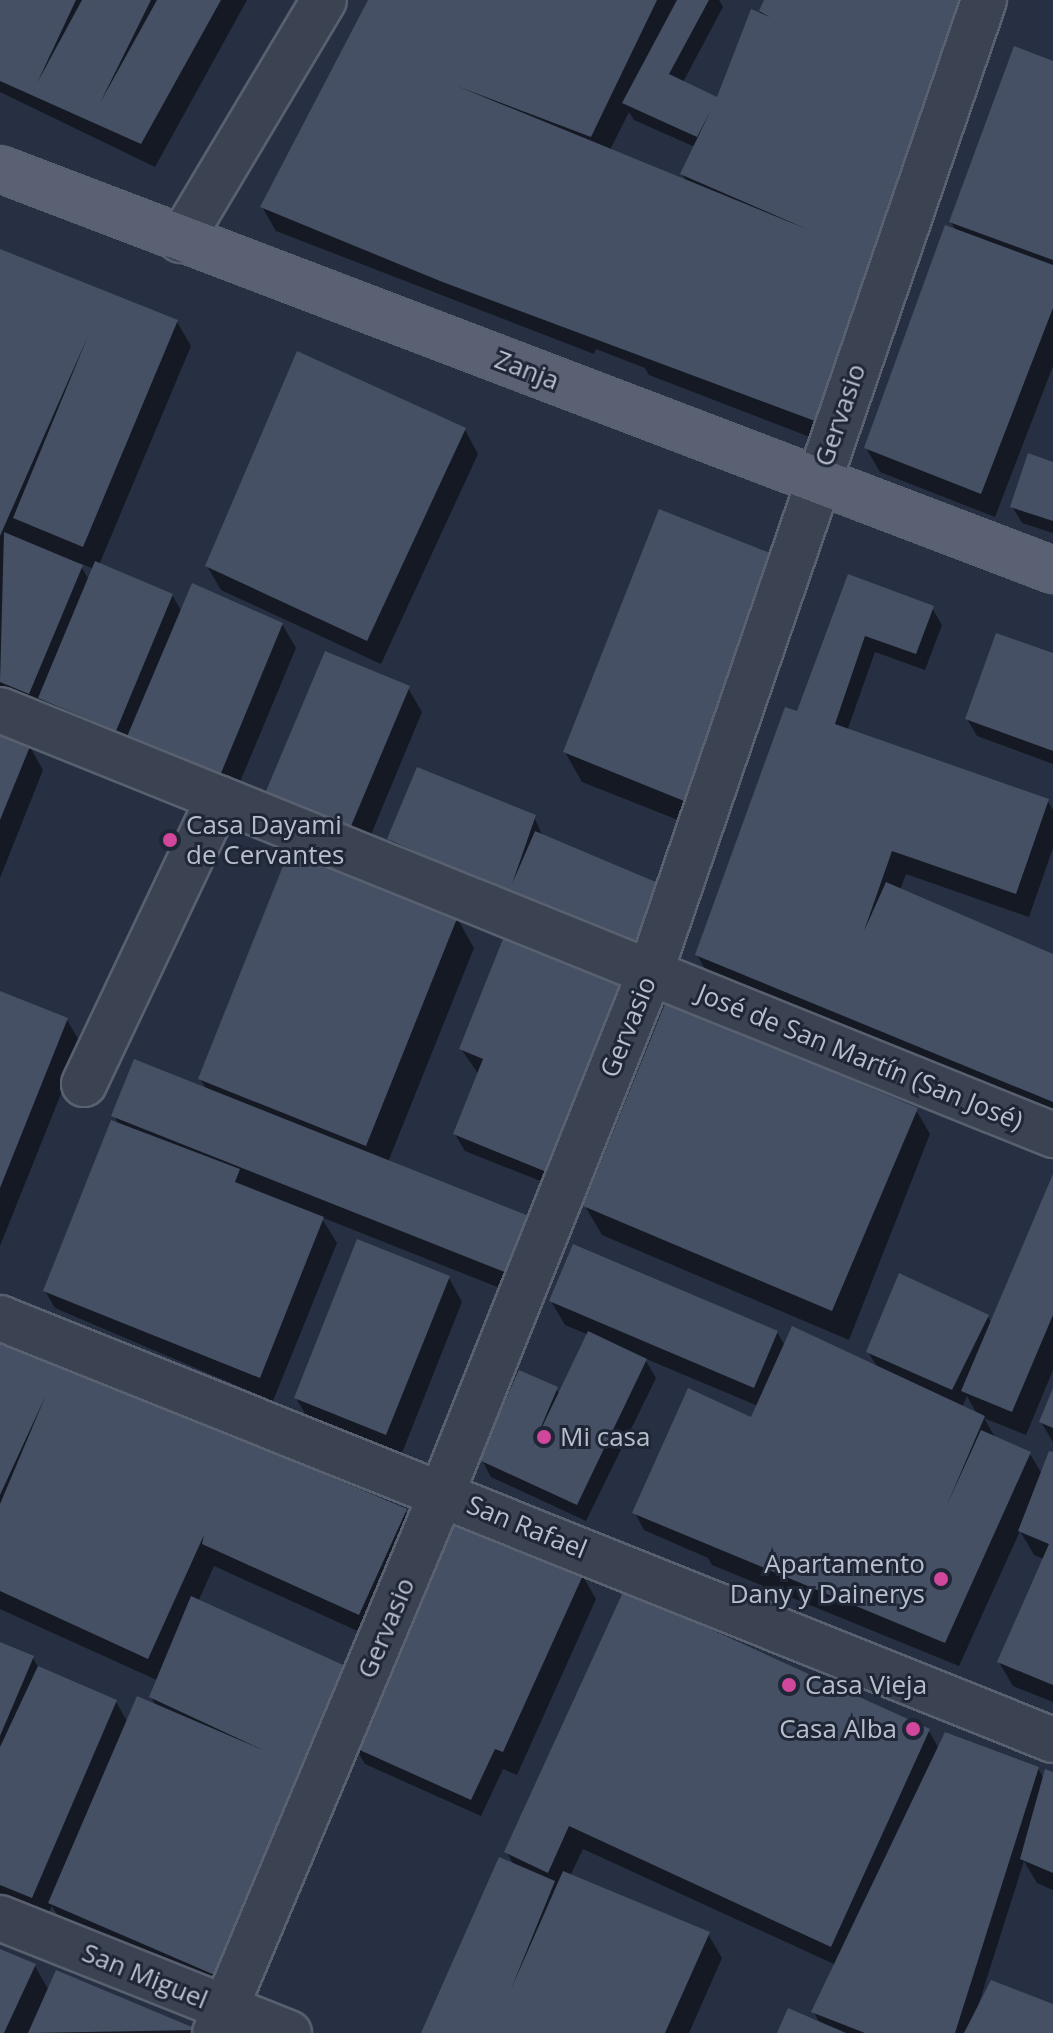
<!DOCTYPE html>
<meta charset="utf-8">
<style>
body{margin:0}
#map{position:relative;width:1053px;height:2033px;overflow:hidden;background:#263042;font-family:"Open Sans",sans-serif}
div>[style]{position:absolute}
[style*='--x']{left:calc(var(--x)*1px);top:calc(var(--y)*1px);width:calc(var(--w)*1px);rotate:calc(var(--a)*1deg)}
.shadow>*{inset:0;background:#0007}
.building>*{inset:0;background:#455064}
.roads{filter:drop-shadow(2px 0 #59606f) drop-shadow(-2px 0 #59606f) drop-shadow(0 2px #59606f) drop-shadow(0 -2px #59606f)}
.minor>*{height:44px;margin:-22px;padding:0 22px;transform-origin:22px;border-radius:22px;background:#3b4352}
.major>*{height:44px;margin:-22px;padding:0 22px;transform-origin:22px;border-radius:22px;background:#596172}
.dots>*{width:22px;height:22px;translate:-50% -50%;box-sizing:border-box;border:4px solid #1f2737;border-radius:50%}
span{translate:-50% -50%;white-space:nowrap;text-align:center;line-height:1.15;-webkit-text-stroke:6px #1f2737;paint-order:stroke}
.street-label{font-size:26px;color:#b8becc}
.poi-label{font-size:26px;color:#b8becc}
.left{translate:0 -50%;text-align:left}
.right{translate:-100% -50%;text-align:right}
</style>
<div id="map">
<div class="shadow">
<div style="clip-path:polygon(0 0,247px 0,155px 167px,0 92px)"></div>
<div style="clip-path:polygon(evenodd,370px 0,719px 0,723px 7px,683px 82px,718px 99px,766px 0,966px 54px,828px 444px,649px 375px,645px 368px,596px 349px,594px 354px,276px 231px,262px 207px,370px 0,629px 112px,634px 120px,695px 147px,682px 174px,687px 182px,610px 150px,629px 112px)"></div>
<div style="clip-path:polygon(1053px 63px,1053px 366px,995px 517px,880px 472px,866px 448px,957px 232px,951px 222px)"></div>
<div style="clip-path:polygon(evenodd,0 252px,177px 322px,191px 346px,99px 565px,172px 595px,182px 612px,282px 624px,296px 648px,232px 801px,0 699px,0 252px,79px 563px,94px 569px,89px 580px,79px 563px)"></div>
<div style="clip-path:polygon(465px 430px,478px 454px,381px 664px,221px 590px,207px 566px)"></div>
<div style="clip-path:polygon(1053px 464px,1053px 533px,1022px 523px,1012px 506px)"></div>
<div style="clip-path:polygon(660px 512px,706px 831px,582px 782px,565px 752px)"></div>
<div style="clip-path:polygon(849px 577px,932px 608px,942px 625px,925px 670px,875px 652px,847px 731px,1047px 800px,1053px 810px,1053px 848px,1029px 917px,906px 874px,900px 890px,1053px 957px,1053px 1117px,711px 979px,697px 955px,801px 715px)"></div>
<div style="clip-path:polygon(1053px 655px,1053px 764px,977px 736px,967px 719px)"></div>
<div style="clip-path:polygon(408px 688px,422px 712px,360px 861px,277px 827px)"></div>
<div style="clip-path:polygon(0 734px,29px 745px,43px 770px,0 878px)"></div>
<div style="clip-path:polygon(534px 817px,543px 837px,657px 885px,644px 962px,399px 855px,390px 838px)"></div>
<div style="clip-path:polygon(457px 918px,474px 948px,388px 1162px,528px 1218px,542px 1242px,520px 1296px,321px 1217px,337px 1243px,273px 1401px,55px 1308px,45px 1291px,119px 1125px,114px 1115px,207px 1090px,200px 1079px)"></div>
<div style="clip-path:polygon(506px 936px,558px 1188px,465px 1151px,455px 1134px,479px 1075px,461px 1049px)"></div>
<div style="clip-path:polygon(0 998px,67px 1020px,81px 1044px,0 1246px)"></div>
<div style="clip-path:polygon(916px 1110px,930px 1134px,849px 1340px,602px 1235px,585px 1206px)"></div>
<div style="clip-path:polygon(evenodd,1053px 1179px,1053px 1370px,1026px 1435px,984px 1418px,996px 1439px,1030px 1454px,1042px 1474px,1053px 1454px,1053px 1702px,1013px 1686px,999px 1662px,1044px 1559px,1034px 1555px,1020px 1531px,959px 1666px,712px 1565px,708px 1558px,644px 1530px,635px 1513px,752px 1421px,758px 1406px,644px 1358px,656px 1378px,586px 1521px,491px 1477px,482px 1460px,556px 1389px,560px 1395px,589px 1335px,565px 1325px,551px 1301px,777px 1332px,785px 1346px,878px 1368px,868px 1352px,988px 1317px,992px 1324px,1053px 1179px,967px 1396px,977px 1414px,962px 1407px,967px 1396px)"></div>
<div style="clip-path:polygon(449px 1278px,462px 1302px,400px 1458px,310px 1422px,296px 1398px)"></div>
<div style="clip-path:polygon(0 1339px,405px 1511px,419px 1535px,373px 1638px,214px 1566px,198px 1602px,360px 1688px,234px 2004px,67px 1932px,52px 1906px,45px 1921px,0 1902px,0 1644px,33px 1658px,39px 1669px,116px 1702px,128px 1723px,157px 1707px,151px 1697px,159px 1681px,0 1609px)"></div>
<div style="clip-path:polygon(1053px 1394px,1053px 1442px,1041px 1422px)"></div>
<div style="clip-path:polygon(582px 1575px,596px 1599px,517px 1775px,503px 1769px,481px 1816px,365px 1764px,355px 1747px)"></div>
<div style="clip-path:polygon(625px 1593px,929px 1731px,939px 1749px,1038px 1768px,1044px 1779px,1053px 1774px,1053px 1890px,1037px 1883px,1024px 1861px,979px 2003px,1053px 2006px,1053px 2033px,779px 2033px,820px 2024px,814px 2012px,836px 1965px,583px 1849px,570px 1876px,708px 1934px,722px 1958px,689px 2033px,423px 2033px,514px 1866px,507px 1852px)"></div>
<div style="clip-path:polygon(0 1951px,35px 1966px,49px 1991px,57px 1973px,199px 2033px,0 2033px)"></div>
</div>
<div class="building">
<div style="clip-path:polygon(0 0,76px 0,37px 83px,82px 0,151px 0,100px 103px,157px 0,221px 0,141px 144px,0 81px)"></div>
<div style="clip-path:polygon(368px 0,657px 0,591px 137px,457px 86px,809px 230px,680px 174px,711px 110px,697px 137px,622px 103px,677px 0,709px 0,669px 74px,717px 97px,751px 9px,770px 17px,759px 11px,764px 0,961px 0,881px 259px,815px 421px,440px 281px,260px 207px)"></div>
<div style="clip-path:polygon(1014px 46px,1053px 61px,1053px 260px,949px 222px)"></div>
<div style="clip-path:polygon(945px 225px,1053px 265px,1053px 308px,981px 494px,864px 448px)"></div>
<div style="clip-path:polygon(0 249px,178px 320px,83px 547px,13px 518px,88px 336px,0 536px)"></div>
<div style="clip-path:polygon(297px 351px,466px 428px,367px 641px,205px 566px)"></div>
<div style="clip-path:polygon(1028px 453px,1053px 462px,1053px 521px,1010px 507px)"></div>
<div style="clip-path:polygon(659px 509px,775px 555px,689px 803px,563px 752px)"></div>
<div style="clip-path:polygon(4px 532px,83px 565px,29px 694px,0 682px)"></div>
<div style="clip-path:polygon(95px 561px,173px 594px,116px 731px,38px 698px)"></div>
<div style="clip-path:polygon(848px 574px,934px 606px,916px 654px,865px 636px,835px 724px,1049px 799px,1016px 894px,892px 851px,864px 931px,886px 882px,1053px 954px,1053px 1102px,695px 955px,785px 707px,797px 711px)"></div>
<div style="clip-path:polygon(192px 583px,283px 623px,219px 778px,126px 739px)"></div>
<div style="clip-path:polygon(996px 633px,1053px 653px,1053px 751px,965px 719px)"></div>
<div style="clip-path:polygon(325px 651px,410px 686px,346px 838px,261px 803px)"></div>
<div style="clip-path:polygon(0 732px,31px 744px,0 820px)"></div>
<div style="clip-path:polygon(417px 767px,536px 815px,512px 884px,535px 831px,658px 883px,634px 947px,387px 839px)"></div>
<div style="clip-path:polygon(291px 846px,458px 916px,366px 1146px,198px 1079px)"></div>
<div style="clip-path:polygon(505px 934px,625px 982px,549px 1173px,453px 1134px,483px 1059px,459px 1049px)"></div>
<div style="clip-path:polygon(0 991px,68px 1018px,0 1188px)"></div>
<div style="clip-path:polygon(666px 1002px,918px 1108px,832px 1311px,583px 1206px)"></div>
<div style="clip-path:polygon(134px 1059px,529px 1216px,507px 1273px,111px 1116px)"></div>
<div style="clip-path:polygon(111px 1120px,240px 1169px,235px 1182px,324px 1217px,260px 1378px,43px 1291px)"></div>
<div style="clip-path:polygon(1053px 1174px,1053px 1315px,1012px 1412px,961px 1391px)"></div>
<div style="clip-path:polygon(357px 1239px,450px 1276px,386px 1435px,294px 1398px)"></div>
<div style="clip-path:polygon(573px 1244px,778px 1331px,754px 1388px,549px 1301px)"></div>
<div style="clip-path:polygon(899px 1273px,989px 1315px,952px 1390px,866px 1352px)"></div>
<div style="clip-path:polygon(792px 1326px,985px 1416px,947px 1505px,981px 1430px,1031px 1452px,945px 1643px,632px 1513px,688px 1388px,751px 1417px)"></div>
<div style="clip-path:polygon(588px 1331px,647px 1359px,577px 1505px,479px 1460px,519px 1370px,558px 1387px,532px 1448px)"></div>
<div style="clip-path:polygon(0 1338px,407px 1509px,359px 1615px,202px 1544px,204px 1535px,148px 1659px,0 1591px,0 1504px,46px 1395px,0 1495px)"></div>
<div style="clip-path:polygon(1053px 1388px,1053px 1428px,1039px 1422px)"></div>
<div style="clip-path:polygon(1049px 1451px,1053px 1452px,1053px 1685px,997px 1662px,1049px 1544px,1018px 1531px)"></div>
<div style="clip-path:polygon(458px 1516px,584px 1573px,503px 1752px,495px 1749px,471px 1800px,353px 1747px)"></div>
<div style="clip-path:polygon(624px 1590px,930px 1729px,831px 1947px,569px 1826px,548px 1873px,504px 1852px)"></div>
<div style="clip-path:polygon(191px 1596px,352px 1669px,217px 1976px,48px 1903px,137px 1696px,263px 1750px,149px 1697px)"></div>
<div style="clip-path:polygon(0 1642px,34px 1656px,0 1736px)"></div>
<div style="clip-path:polygon(38px 1666px,117px 1700px,32px 1898px,0 1885px,0 1747px)"></div>
<div style="clip-path:polygon(945px 1732px,1039px 1767px,955px 2033px,865px 2033px,811px 2012px)"></div>
<div style="clip-path:polygon(1045px 1769px,1053px 1772px,1053px 1873px,1020px 1859px)"></div>
<div style="clip-path:polygon(499px 1857px,555px 1881px,511px 1989px,563px 1871px,710px 1932px,665px 2033px,421px 2033px)"></div>
<div style="clip-path:polygon(0 1949px,36px 1964px,4px 2033px,0 2033px)"></div>
<div style="clip-path:polygon(56px 1970px,199px 2030px,28px 2033px)"></div>
<div style="clip-path:polygon(991px 1980px,1053px 2004px,1053px 2033px,964px 2033px)"></div>
<div style="clip-path:polygon(788px 2008px,846px 2033px,777px 2033px)"></div>
</div>
<div class="roads">
<div class="minor">
<div style="--x:181;--y:240;--w:279;--a:-59.2"></div>
<div style="--x:0;--y:710;--w:1136;--a:21.98"></div>
<div style="--x:84;--y:1084;--w:316;--a:-64.7"></div>
<div style="--x:0;--y:1318;--w:1134;--a:21.84"></div>
<div style="--x:0;--y:1918;--w:311;--a:21.7"></div>
<div style="--x:215;--y:2033;--w:586;--a:-67.2"></div>
<div style="--x:442;--y:1493;--w:560;--a:-68.2"></div>
<div style="--x:650;--y:973;--w:1029;--a:-71.05"></div>
</div>
<div class="major">
<div style="--x:0;--y:169;--w:1127;--a:20.85"></div>
</div>
</div>
<div class="dots">
<div style="left:170px;top:840px;background:#d1479c"></div>
<div style="left:544px;top:1437px;background:#d1479c"></div>
<div style="left:941px;top:1579px;background:#d1479c"></div>
<div style="left:789px;top:1685px;background:#d1479c"></div>
<div style="left:913px;top:1729px;background:#d1479c"></div>
</div>
<div class="street-label">
<span style="left:527px;top:370px;rotate:21deg">Zanja</span>
<span style="left:840px;top:415px;rotate:-71deg">Gervasio</span>
<span style="left:628px;top:1027px;rotate:-68deg">Gervasio</span>
<span style="left:860px;top:1057px;rotate:22deg">José de San Martín (San José)</span>
<span style="left:527px;top:1527px;rotate:22deg">San Rafael</span>
<span style="left:386px;top:1628px;rotate:-67deg">Gervasio</span>
<span style="left:145px;top:1976px;rotate:22deg">San Miguel</span>
</div>
<div class="poi-label">
<span class="left" style="left:186px;top:840px">Casa Dayami<br>de Cervantes</span>
<span class="left" style="left:560px;top:1437px">Mi casa</span>
<span class="right" style="left:925px;top:1579px">Apartamento<br>Dany y Dainerys</span>
<span class="left" style="left:805px;top:1685px">Casa Vieja</span>
<span class="right" style="left:897px;top:1729px">Casa Alba</span>
</div>
</div>
